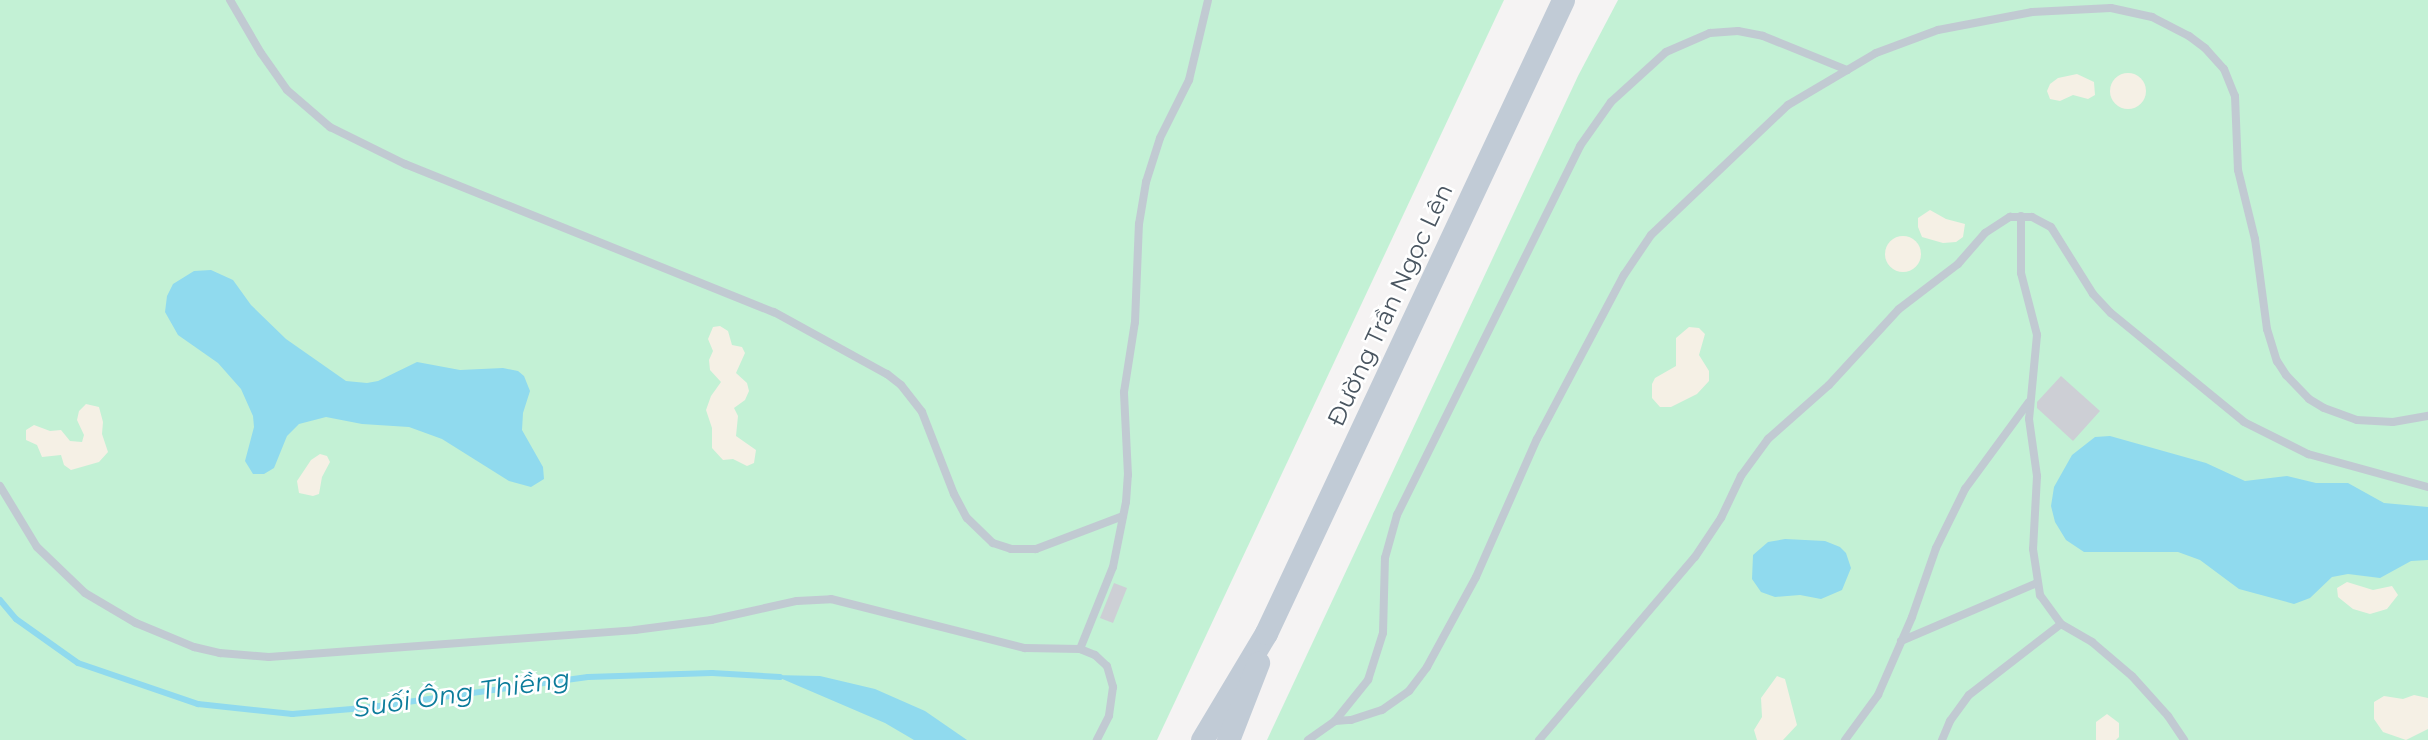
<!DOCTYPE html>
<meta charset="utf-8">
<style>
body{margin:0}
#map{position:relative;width:2428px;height:740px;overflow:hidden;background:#f5f3f3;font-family:Montserrat,sans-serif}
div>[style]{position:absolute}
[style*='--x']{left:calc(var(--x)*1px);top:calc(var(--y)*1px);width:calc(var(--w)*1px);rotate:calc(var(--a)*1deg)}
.green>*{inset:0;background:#c3f1d5}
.sand>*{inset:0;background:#f5f0e5}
.round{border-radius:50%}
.water>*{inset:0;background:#90daee}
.stream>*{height:6px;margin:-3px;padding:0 3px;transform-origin:3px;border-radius:3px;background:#90daee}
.building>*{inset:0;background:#cdcfd5}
.lane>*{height:8px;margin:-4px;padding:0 4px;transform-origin:4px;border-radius:4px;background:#c1cad2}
.secondary>*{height:23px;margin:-11.5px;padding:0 11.5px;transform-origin:11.5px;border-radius:11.5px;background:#c1cbd6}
span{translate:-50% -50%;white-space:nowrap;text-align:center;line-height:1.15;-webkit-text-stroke:5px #fff;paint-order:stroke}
.street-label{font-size:24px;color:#4a5661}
.water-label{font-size:26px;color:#0c7c9b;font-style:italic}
</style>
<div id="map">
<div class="green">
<div style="clip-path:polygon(0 0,1504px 0,1157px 740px,0 740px)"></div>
<div style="clip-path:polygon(1618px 0,2428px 0,2428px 740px,1267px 740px,1578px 76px)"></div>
</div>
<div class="sand">
<div class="round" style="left:2110px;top:73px;width:36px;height:36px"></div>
<div style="clip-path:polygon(2077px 74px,2094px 82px,2095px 95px,2088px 99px,2073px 95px,2060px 101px,2050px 99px,2047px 91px,2050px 84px,2058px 78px)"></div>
<div style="clip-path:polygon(1930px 210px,1946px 219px,1965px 224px,1963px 237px,1956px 242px,1943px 243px,1922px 237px,1918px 227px,1918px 218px)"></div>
<div class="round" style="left:1885px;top:236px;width:36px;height:36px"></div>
<div style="clip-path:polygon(720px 326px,728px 331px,732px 345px,742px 347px,745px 353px,736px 373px,747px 383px,749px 391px,745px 400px,734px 408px,738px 416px,736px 436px,756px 450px,754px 463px,747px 466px,733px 459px,723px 460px,712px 448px,712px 428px,706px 410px,711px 396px,721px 382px,710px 370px,709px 360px,713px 351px,708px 339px,713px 327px)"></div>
<div style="clip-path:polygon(1689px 327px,1699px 328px,1705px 334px,1699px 355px,1709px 371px,1709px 381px,1697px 394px,1671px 407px,1660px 407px,1652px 398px,1652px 384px,1655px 378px,1676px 366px,1676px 338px)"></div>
<div style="clip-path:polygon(86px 404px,99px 407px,103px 422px,102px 434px,108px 452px,99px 462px,71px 470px,64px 465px,61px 455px,42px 457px,37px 445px,26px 440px,26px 430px,34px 425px,50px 431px,61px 430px,70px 441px,82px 442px,84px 435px,77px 420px,79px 411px)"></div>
<div style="clip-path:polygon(320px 454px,327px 456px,330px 462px,322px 477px,319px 494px,313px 496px,299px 493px,297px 481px,311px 460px)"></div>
<div style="clip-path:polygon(2347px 582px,2373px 590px,2392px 586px,2398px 595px,2387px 609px,2370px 614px,2353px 609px,2338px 597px,2337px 588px)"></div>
<div style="clip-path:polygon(1777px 676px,1785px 679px,1797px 725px,1783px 740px,1757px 740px,1754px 730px,1762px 717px,1761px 698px)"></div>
<div style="clip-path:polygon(2414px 695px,2428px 698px,2428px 729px,2406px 740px,2383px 732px,2374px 719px,2374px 702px,2384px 696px,2403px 699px)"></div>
<div style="clip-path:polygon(2107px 714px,2119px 723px,2119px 737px,2116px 740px,2096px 740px,2096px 722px)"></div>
</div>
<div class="water">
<div style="clip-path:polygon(211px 270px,233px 280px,251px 305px,286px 339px,346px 381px,367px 383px,378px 381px,417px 362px,460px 370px,503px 368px,518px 371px,524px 376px,530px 391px,523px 413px,522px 430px,543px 467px,544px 479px,531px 487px,509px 481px,442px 439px,409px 427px,362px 424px,326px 417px,299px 424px,287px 436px,274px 468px,264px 474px,253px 474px,245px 461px,254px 427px,253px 416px,241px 389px,218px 363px,178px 335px,165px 312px,167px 296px,173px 284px,194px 271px)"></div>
<div style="clip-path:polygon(2110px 436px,2206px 463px,2245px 481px,2287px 476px,2316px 483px,2348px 483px,2384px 503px,2428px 507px,2428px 560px,2411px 561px,2380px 578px,2348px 574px,2332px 577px,2310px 598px,2294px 604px,2239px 589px,2200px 560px,2178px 552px,2084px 552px,2066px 540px,2055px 522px,2051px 506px,2054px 487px,2072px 455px,2095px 437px)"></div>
<div style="clip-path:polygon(1785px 539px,1825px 541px,1840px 547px,1846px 553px,1851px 568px,1842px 590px,1821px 599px,1800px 595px,1775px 597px,1761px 592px,1752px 579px,1753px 555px,1768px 542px)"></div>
<div style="clip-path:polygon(773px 675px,820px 676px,875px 689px,925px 711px,967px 740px,914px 740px,885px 723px)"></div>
</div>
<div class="stream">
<div style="--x:0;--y:600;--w:25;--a:50"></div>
<div style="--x:16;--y:619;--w:76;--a:35.4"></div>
<div style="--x:78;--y:663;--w:127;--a:18.9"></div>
<div style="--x:198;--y:704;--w:95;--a:6.1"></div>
<div style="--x:292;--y:714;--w:72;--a:-4.8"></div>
<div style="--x:364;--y:708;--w:226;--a:-7.9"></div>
<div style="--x:588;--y:677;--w:124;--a:-1.8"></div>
<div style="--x:712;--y:673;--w:68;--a:3.4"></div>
</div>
<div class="building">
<div style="clip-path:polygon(2061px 376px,2100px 411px,2073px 441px,2037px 408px,2037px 402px)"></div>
<div style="clip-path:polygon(1114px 583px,1127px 588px,1113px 623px,1100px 618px)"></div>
</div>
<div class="lane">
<div style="--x:230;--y:0;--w:61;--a:59.7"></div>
<div style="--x:261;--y:53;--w:45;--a:54.9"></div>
<div style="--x:287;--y:90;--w:57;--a:40.7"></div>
<div style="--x:330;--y:127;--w:84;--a:26.3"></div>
<div style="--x:405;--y:164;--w:398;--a:21.9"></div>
<div style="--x:774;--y:312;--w:129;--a:28.8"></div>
<div style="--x:887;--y:374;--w:18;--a:38"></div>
<div style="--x:901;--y:385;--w:34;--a:52"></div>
<div style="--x:922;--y:412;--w:88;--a:68.7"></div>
<div style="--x:954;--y:494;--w:27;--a:62"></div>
<div style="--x:967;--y:518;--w:36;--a:44"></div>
<div style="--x:993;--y:543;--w:19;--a:18"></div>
<div style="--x:1011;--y:549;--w:25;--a:0"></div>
<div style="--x:1036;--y:549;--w:93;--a:-20.8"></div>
<div style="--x:2021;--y:216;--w:57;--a:90"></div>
<div style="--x:2021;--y:273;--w:64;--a:75.5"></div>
<div style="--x:2037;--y:335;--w:84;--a:95.4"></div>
<div style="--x:2029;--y:419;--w:58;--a:82"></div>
<div style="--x:2037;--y:476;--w:73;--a:93.1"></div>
<div style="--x:2033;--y:549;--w:47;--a:81.3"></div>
<div style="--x:2040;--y:595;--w:36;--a:54"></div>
<div style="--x:2061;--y:624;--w:36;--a:30"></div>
<div style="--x:2092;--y:642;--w:52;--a:40.4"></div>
<div style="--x:2132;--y:676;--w:54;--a:48"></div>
<div style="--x:2168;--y:716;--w:29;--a:56"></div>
<div style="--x:0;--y:486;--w:71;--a:58.8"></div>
<div style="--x:37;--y:547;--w:66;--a:43.8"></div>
<div style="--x:85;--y:593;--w:59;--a:30.5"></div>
<div style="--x:136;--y:623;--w:63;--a:22.5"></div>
<div style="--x:194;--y:647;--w:27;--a:13"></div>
<div style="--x:220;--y:653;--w:49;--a:4.7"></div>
<div style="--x:269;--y:657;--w:367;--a:-4.2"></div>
<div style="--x:635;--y:630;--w:77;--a:-7.5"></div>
<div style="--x:711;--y:620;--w:88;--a:-12.5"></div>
<div style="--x:797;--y:601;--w:34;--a:-3"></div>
<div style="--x:831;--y:599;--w:200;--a:14.2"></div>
<div style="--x:1025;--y:648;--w:55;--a:1"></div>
<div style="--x:1080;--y:649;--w:16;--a:22"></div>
<div style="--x:1095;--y:655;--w:16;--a:43"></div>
<div style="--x:1107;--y:666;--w:22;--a:74"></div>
<div style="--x:1113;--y:687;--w:29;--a:98"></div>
<div style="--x:1109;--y:716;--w:27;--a:117"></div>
<div style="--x:1901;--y:641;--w:148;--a:-23.1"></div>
<div style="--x:1080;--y:649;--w:88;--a:-68.1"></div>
<div style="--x:1113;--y:567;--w:66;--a:-78.7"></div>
<div style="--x:1126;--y:502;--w:27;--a:-86"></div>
<div style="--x:1128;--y:475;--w:83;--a:-92.8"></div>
<div style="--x:1124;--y:392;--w:71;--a:-81.1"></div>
<div style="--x:1135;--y:322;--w:98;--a:-87.7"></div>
<div style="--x:1139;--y:224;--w:43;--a:-80.5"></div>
<div style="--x:1146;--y:182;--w:46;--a:-72.3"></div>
<div style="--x:1160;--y:138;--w:65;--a:-63.4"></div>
<div style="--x:1189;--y:80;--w:82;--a:-76.6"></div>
<div style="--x:1335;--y:721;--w:16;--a:-4"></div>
<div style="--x:1351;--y:720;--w:33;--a:-18"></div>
<div style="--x:1382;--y:710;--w:33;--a:-35"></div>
<div style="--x:1409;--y:691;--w:30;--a:-53"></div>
<div style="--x:1427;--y:667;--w:102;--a:-61.4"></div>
<div style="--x:1476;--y:577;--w:151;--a:-66.2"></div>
<div style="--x:1537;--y:439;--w:186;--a:-62.1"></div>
<div style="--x:1624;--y:275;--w:48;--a:-56"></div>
<div style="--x:1651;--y:235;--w:189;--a:-43.5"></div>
<div style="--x:1788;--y:105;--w:102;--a:-30.6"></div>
<div style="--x:1876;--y:53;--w:66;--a:-20.4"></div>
<div style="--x:1938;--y:30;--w:96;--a:-10.8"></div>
<div style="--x:2032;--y:12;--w:79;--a:-2.9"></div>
<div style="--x:2111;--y:8;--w:42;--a:12.4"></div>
<div style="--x:2152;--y:17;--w:42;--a:27.2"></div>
<div style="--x:2189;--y:36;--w:20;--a:37"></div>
<div style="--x:2205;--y:48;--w:28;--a:48"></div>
<div style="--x:2224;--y:69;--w:29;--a:68"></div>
<div style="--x:2235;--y:96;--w:74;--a:87.7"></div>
<div style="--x:2238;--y:170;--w:71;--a:76.2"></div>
<div style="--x:2255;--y:239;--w:91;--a:82.4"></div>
<div style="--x:2267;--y:329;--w:34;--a:73"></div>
<div style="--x:2277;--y:361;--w:17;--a:57"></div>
<div style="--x:2286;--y:375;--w:33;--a:46"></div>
<div style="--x:2309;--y:399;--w:17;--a:31"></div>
<div style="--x:2324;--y:408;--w:35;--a:20"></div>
<div style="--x:2357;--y:420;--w:36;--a:3"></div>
<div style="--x:2393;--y:422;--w:36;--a:-10"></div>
<div style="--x:1308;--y:740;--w:33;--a:-35"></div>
<div style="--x:1335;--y:721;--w:53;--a:-51.2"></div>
<div style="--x:1368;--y:680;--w:49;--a:-72.3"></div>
<div style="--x:1383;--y:633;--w:75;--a:-88.5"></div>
<div style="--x:1385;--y:558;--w:45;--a:-74.4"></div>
<div style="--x:1397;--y:515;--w:412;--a:-63.6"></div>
<div style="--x:1580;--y:146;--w:54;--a:-54.8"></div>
<div style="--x:1611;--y:102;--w:74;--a:-42.3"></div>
<div style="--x:1666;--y:52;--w:48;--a:-23.4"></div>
<div style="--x:1710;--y:33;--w:28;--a:-4"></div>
<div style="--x:1738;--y:31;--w:25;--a:11"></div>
<div style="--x:1763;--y:36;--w:91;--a:22"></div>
<div style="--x:1539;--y:740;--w:240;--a:-49.6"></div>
<div style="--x:1695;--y:557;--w:47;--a:-56.3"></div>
<div style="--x:1721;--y:518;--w:47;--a:-64.5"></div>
<div style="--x:1741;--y:476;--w:46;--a:-53.9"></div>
<div style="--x:1768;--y:439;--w:81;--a:-41.5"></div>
<div style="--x:1829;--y:385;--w:103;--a:-47.4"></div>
<div style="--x:1899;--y:309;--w:74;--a:-37.3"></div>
<div style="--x:1958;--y:264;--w:41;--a:-48.9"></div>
<div style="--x:1985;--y:233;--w:30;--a:-33"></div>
<div style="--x:2010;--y:217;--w:22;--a:0"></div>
<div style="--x:2032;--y:217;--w:21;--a:28"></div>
<div style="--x:2051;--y:227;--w:79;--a:57.9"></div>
<div style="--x:2093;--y:294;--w:26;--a:47"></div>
<div style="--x:2111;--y:313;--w:172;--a:39.3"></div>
<div style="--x:2244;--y:422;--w:72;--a:26.6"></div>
<div style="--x:2308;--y:454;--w:124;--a:15.4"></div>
<div style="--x:1845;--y:740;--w:56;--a:-53.7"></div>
<div style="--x:1878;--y:695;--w:85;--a:-66.4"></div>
<div style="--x:1912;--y:617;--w:73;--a:-70.8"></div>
<div style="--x:1936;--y:548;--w:66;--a:-63.8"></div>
<div style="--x:1965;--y:489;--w:108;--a:-53.7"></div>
<div style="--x:1942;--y:740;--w:21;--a:-67"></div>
<div style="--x:1950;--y:721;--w:32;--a:-54"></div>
<div style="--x:1969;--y:695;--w:116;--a:-37.7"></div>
</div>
<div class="secondary">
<div style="--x:1202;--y:740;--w:125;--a:-59.1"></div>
<div style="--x:1266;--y:633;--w:699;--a:-64.86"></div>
<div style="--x:1228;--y:740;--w:83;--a:-68.7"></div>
</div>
<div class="street-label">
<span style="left:1390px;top:305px;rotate:-65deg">Đường Trần Ngọc Lên</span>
</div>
<div class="water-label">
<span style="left:462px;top:694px;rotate:-8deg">Suối Ông Thiềng</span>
</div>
</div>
